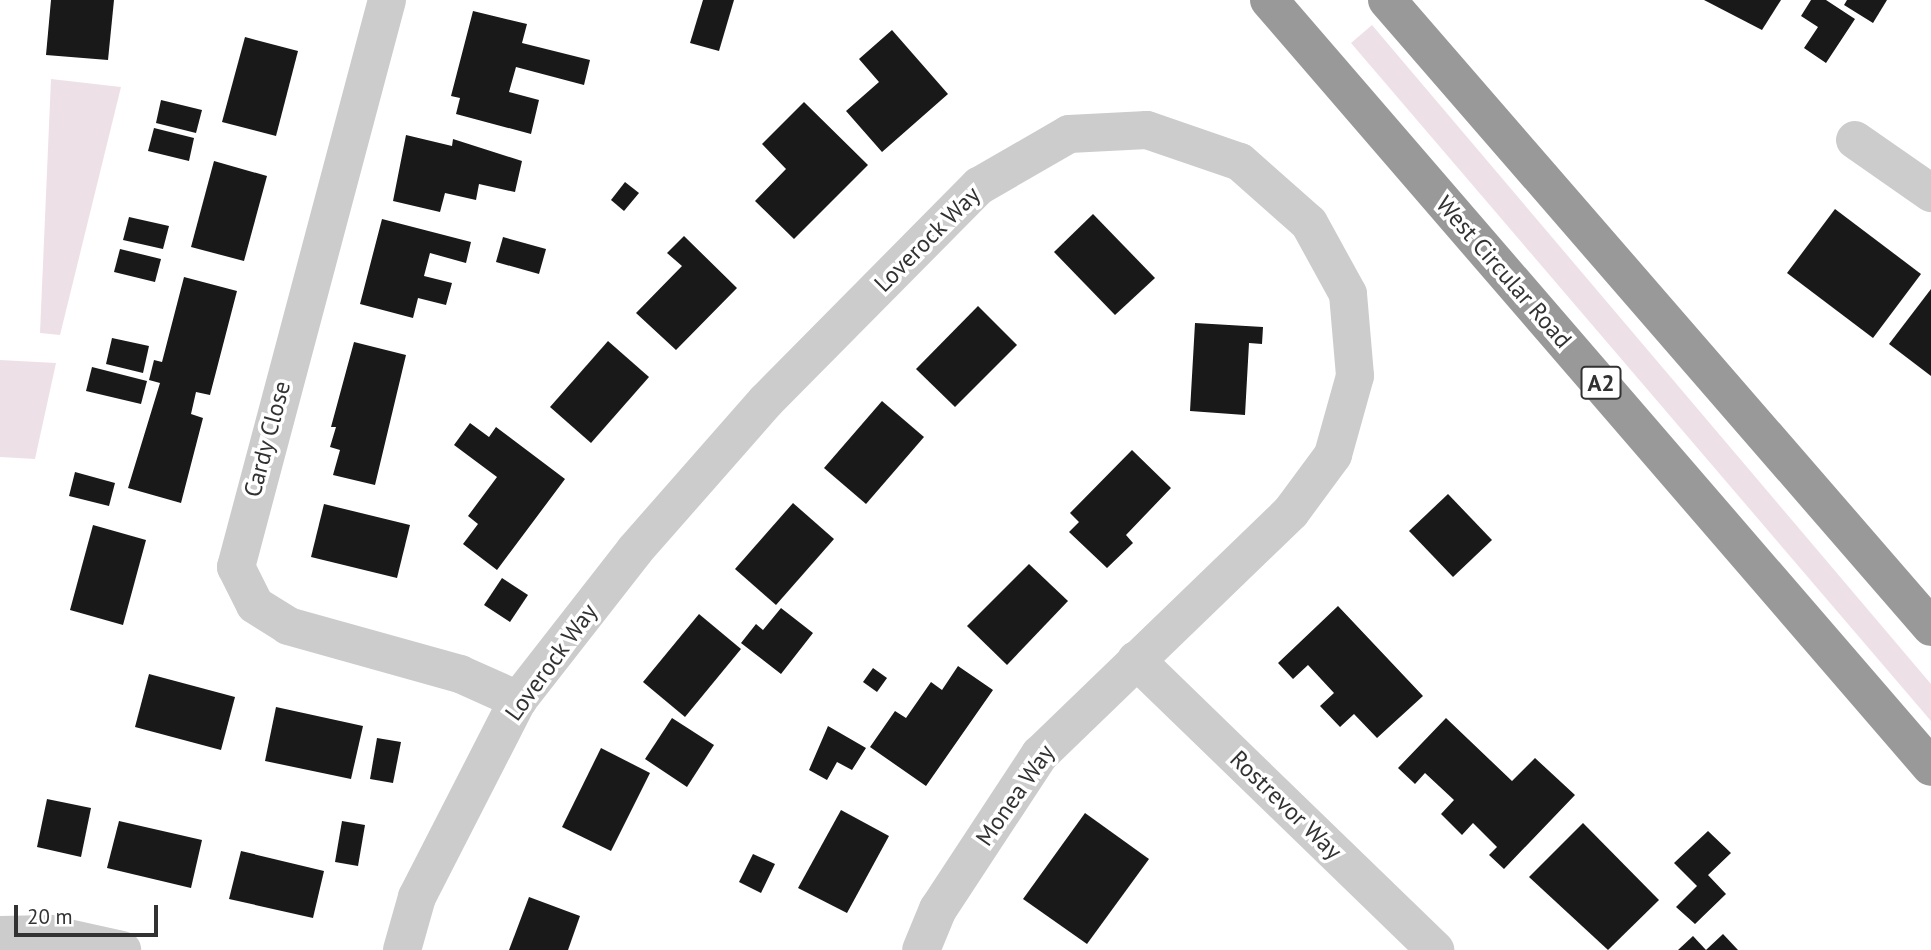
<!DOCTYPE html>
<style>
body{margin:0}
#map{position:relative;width:1931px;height:950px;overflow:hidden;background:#fff;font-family:"PT Sans",sans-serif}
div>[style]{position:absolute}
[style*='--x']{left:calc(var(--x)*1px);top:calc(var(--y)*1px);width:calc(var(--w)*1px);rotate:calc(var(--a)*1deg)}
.green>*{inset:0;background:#eee0e7}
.building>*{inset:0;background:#191919}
.street>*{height:38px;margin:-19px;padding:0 19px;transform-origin:19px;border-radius:19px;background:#ccc}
.highway>*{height:38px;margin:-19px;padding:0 19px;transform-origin:19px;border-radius:19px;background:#999}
span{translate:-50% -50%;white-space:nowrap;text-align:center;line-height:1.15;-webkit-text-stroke:7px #fff;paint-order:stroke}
.shield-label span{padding:2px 5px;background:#fff;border:2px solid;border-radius:5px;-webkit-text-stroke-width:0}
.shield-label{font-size:23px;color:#323232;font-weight:700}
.street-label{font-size:24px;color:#323232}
.scale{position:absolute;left:14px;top:905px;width:144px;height:32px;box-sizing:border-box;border:4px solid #323232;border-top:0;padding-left:9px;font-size:21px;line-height:24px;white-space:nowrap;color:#323232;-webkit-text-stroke:5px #fff;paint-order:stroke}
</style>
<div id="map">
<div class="green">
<div style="clip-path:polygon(1372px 25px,1931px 684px,1931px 721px,1351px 43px)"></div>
<div style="clip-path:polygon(51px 79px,121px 87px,60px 335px,40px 333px)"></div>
<div style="clip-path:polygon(0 360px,56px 363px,35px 459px,0 457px)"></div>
</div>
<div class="building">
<div style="clip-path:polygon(51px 0,114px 0,108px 60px,46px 55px)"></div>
<div style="clip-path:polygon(703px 0,734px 0,719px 51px,690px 43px)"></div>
<div style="clip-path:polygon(1704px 0,1781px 0,1762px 30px)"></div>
<div style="clip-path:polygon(1811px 0,1826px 0,1855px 19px,1826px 63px,1804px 48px,1818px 27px,1801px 16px)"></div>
<div style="clip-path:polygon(1847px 0,1887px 0,1873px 23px,1844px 5px)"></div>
<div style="clip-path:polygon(473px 11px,527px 24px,522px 43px,590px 60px,584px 85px,516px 67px,509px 92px,539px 100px,531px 134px,456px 114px,460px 98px,451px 96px)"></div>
<div style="clip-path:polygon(892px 30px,948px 94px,882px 152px,846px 111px,879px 82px,859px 59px)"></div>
<div style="clip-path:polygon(245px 37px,298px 51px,276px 136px,222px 122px)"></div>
<div style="clip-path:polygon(161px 100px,202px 110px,196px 133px,156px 123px)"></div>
<div style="clip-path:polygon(804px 102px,868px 165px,794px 239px,755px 201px,786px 169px,762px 144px)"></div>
<div style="clip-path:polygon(154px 128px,194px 138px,189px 161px,148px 151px)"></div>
<div style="clip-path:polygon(406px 135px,452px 146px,453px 139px,522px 161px,515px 192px,479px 184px,476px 200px,445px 193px,440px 212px,393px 201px)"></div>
<div style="clip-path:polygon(214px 161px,267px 176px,244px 261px,191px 247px)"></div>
<div style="clip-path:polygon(625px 182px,639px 193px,624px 211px,611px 200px)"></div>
<div style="clip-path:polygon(1835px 209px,1921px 274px,1873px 338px,1787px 273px)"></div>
<div style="clip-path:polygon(1093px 214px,1155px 278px,1115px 315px,1054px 252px)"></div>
<div style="clip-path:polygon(129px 217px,169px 226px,163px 249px,123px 240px)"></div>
<div style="clip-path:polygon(382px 219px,471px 242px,466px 263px,430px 253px,424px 276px,452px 283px,446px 305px,418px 298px,413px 318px,360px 304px)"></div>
<div style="clip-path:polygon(684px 236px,737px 288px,676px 350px,636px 313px,682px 266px,667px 253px)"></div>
<div style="clip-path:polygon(503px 237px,546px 249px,539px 274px,496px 262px)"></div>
<div style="clip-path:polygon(120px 249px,161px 259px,155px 282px,114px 272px)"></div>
<div style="clip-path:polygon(184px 277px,237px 291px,210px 395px,196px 392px,191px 414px,203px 418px,181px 503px,128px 488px,160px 383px,149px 380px,154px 360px,162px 362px)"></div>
<div style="clip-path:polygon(1931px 289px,1931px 376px,1889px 344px)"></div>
<div style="clip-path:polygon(978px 306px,1017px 345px,955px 407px,916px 369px)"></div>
<div style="clip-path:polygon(1195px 323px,1263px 327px,1262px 344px,1249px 343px,1245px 415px,1190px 411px)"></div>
<div style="clip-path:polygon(112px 338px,149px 346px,143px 373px,106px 364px)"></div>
<div style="clip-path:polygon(608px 341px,649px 377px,591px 443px,550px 407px)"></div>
<div style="clip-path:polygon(354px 342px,406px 355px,375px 485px,333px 475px,340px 450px,330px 447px,336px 427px,331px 427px)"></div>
<div style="clip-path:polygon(92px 367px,147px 381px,141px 404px,86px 391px)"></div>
<div style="clip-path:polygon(882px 401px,924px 437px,866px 504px,824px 468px)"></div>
<div style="clip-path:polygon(470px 423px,489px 437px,496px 427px,565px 479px,497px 570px,463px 544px,478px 524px,468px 516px,497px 477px,454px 445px)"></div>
<div style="clip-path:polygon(1132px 450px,1171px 488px,1126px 535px,1133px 543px,1107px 568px,1069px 532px,1079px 522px,1070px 513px)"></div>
<div style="clip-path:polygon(75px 472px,115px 483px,109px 506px,69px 496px)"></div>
<div style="clip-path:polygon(1448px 494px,1492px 540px,1453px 577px,1409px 531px)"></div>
<div style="clip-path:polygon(793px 503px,834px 539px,776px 605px,735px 569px)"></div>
<div style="clip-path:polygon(324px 504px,410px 525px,397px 578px,311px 557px)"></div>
<div style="clip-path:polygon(93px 525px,146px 540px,123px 625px,70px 610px)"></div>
<div style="clip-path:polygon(1029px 564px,1068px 601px,1007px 665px,967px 626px)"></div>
<div style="clip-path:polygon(502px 578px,528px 595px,510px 622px,484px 605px)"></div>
<div style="clip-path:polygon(1338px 606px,1423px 696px,1377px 738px,1354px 714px,1340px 727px,1320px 706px,1334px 693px,1308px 665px,1293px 679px,1278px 663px)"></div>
<div style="clip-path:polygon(781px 608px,813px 633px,781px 674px,741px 643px,756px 624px,763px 630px)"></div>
<div style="clip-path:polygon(699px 614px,741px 649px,685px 717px,643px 682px)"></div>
<div style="clip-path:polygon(958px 666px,993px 690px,926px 786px,870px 747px,895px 711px,906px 718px,931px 682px,942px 690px)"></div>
<div style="clip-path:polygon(873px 668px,887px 678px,877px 692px,863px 682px)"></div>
<div style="clip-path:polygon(149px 674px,235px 697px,221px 750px,135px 727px)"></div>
<div style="clip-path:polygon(276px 707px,363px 726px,351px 779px,265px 761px)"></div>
<div style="clip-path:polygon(672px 718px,714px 745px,687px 787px,645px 759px)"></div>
<div style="clip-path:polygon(1446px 718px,1512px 781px,1535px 758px,1575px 795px,1504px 869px,1489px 855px,1497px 847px,1473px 823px,1462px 835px,1441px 814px,1454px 800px,1425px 773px,1415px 784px,1398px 768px)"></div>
<div style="clip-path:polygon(828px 726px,866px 748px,852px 770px,837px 762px,827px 780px,809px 770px)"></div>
<div style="clip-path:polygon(377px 738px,401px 742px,393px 783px,370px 779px)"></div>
<div style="clip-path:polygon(601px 748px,650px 773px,611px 851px,562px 827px)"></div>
<div style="clip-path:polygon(47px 799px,91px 808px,81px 857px,37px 847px)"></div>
<div style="clip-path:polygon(841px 810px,889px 836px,847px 913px,798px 888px)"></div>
<div style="clip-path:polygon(1085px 813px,1149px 859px,1087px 944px,1023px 899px)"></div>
<div style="clip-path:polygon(119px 821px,202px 840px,191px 888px,107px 868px)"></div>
<div style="clip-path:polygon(342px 821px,365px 825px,358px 866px,335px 862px)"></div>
<div style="clip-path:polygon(1583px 823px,1659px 900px,1608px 950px,1529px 877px)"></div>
<div style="clip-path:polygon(1708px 831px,1731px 853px,1708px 875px,1726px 894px,1695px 924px,1676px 907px,1697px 886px,1674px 863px)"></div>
<div style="clip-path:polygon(241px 851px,324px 871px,313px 918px,229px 899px)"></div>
<div style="clip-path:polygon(753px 854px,775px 864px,761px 893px,739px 882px)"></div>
<div style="clip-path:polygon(529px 897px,580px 916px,568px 950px,509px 950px)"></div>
<div style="clip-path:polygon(1723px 934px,1738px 950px,1706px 950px)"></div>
<div style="clip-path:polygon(1693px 936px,1706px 950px,1678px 950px)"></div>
</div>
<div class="street">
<div style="--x:387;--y:0;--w:587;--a:104.91"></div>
<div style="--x:236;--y:567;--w:42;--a:63.4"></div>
<div style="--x:255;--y:605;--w:39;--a:32"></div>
<div style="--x:288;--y:626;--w:179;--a:15.6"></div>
<div style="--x:460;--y:674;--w:64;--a:24.1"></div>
<div style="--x:1855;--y:140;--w:93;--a:34.9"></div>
<div style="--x:1136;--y:660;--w:417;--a:44.1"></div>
<div style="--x:0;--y:935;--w:50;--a:-1.1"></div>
<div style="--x:50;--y:934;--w:74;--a:12.5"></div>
<div style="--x:402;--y:950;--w:55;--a:-74.2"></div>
<div style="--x:417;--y:897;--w:221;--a:-62.9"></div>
<div style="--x:518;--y:700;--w:190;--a:-52"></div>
<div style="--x:635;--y:550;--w:198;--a:-48.7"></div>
<div style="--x:766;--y:401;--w:303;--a:-45.3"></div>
<div style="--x:979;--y:186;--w:104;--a:-30"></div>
<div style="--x:1069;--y:134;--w:78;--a:-2.9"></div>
<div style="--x:1147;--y:130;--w:98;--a:19"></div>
<div style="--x:1240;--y:162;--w:92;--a:41.5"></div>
<div style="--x:1309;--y:223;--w:81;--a:61.2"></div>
<div style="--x:1348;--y:294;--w:82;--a:85.1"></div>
<div style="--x:1355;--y:376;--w:82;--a:105.6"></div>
<div style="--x:1333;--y:455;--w:71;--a:126.4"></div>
<div style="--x:1291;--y:512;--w:349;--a:136"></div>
<div style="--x:1040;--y:754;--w:186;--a:123.3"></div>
<div style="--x:938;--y:909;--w:44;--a:112.5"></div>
</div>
<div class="highway">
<div style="--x:1269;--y:0;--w:1013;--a:49.2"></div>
<div style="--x:1387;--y:0;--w:830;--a:49.05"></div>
</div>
<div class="shield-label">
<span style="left:1601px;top:383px">A2</span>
</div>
<div class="street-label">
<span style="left:927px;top:239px;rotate:-45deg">Loverock Way</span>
<span style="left:1504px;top:272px;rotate:49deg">West Circular Road</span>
<span style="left:267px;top:439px;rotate:-75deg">Cardy Close</span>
<span style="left:551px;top:662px;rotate:-54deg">Loverock Way</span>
<span style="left:1015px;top:795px;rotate:-55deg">Monea Way</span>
<span style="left:1286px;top:805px;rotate:44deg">Rostrevor Way</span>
</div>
<div class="scale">20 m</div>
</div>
